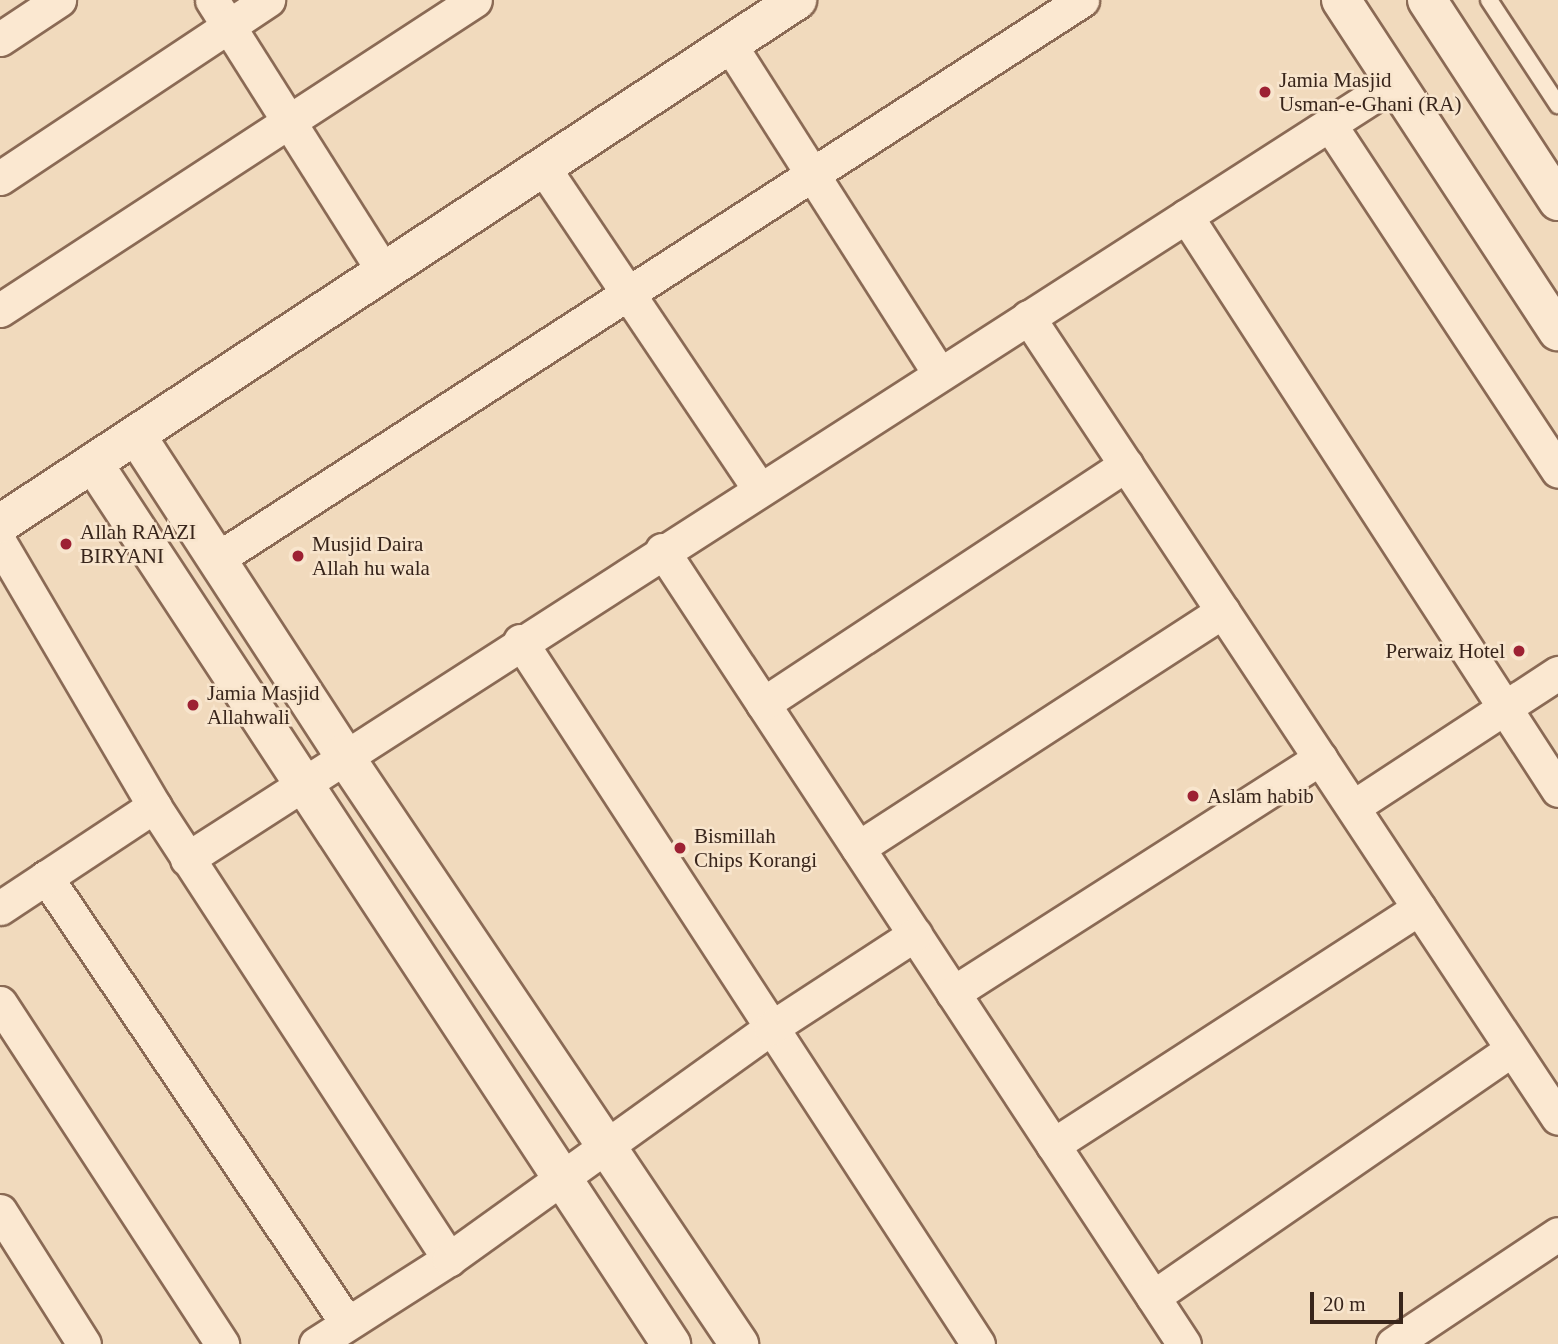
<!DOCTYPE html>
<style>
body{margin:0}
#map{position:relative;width:1558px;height:1344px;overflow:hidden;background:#f1dabd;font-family:"Times New Roman",serif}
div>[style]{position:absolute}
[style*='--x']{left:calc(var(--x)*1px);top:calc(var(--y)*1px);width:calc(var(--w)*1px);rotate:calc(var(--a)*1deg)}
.roads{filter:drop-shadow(2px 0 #8a6a55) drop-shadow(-2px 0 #8a6a55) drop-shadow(0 2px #8a6a55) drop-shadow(0 -2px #8a6a55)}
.lane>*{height:16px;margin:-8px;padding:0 8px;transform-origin:8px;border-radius:8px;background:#fbe8d1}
.street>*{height:33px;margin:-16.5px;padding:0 16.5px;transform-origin:16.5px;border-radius:16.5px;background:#fbe8d1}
.secondary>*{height:38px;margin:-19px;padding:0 19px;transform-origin:19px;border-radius:19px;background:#fbe8d1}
.dots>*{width:19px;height:19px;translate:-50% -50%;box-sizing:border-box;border:4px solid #f8e5cd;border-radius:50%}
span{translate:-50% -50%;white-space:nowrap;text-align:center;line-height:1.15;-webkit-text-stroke:5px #f8e5cd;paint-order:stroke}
.poi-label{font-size:21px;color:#38251b}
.left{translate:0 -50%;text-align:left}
.right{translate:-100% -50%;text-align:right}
.scale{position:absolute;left:1310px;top:1292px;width:93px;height:32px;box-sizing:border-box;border:4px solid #38251b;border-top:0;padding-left:9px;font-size:21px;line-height:24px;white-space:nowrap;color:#38251b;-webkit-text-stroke:5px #f8e5cd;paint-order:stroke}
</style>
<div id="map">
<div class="roads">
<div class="lane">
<div style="--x:1489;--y:0;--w:126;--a:56.7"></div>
</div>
<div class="street">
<div style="--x:212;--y:0;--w:322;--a:57.7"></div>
<div style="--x:0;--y:39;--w:71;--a:-33.5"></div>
<div style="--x:730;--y:45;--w:389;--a:57.5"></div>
<div style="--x:1330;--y:125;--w:414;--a:56.6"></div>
<div style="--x:543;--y:167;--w:388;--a:56.1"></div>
<div style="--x:0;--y:178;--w:322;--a:-33.6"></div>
<div style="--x:1186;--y:216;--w:684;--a:57.05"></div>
<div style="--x:0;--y:310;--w:567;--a:-33.13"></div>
<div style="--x:1028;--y:317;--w:960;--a:56.51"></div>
<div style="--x:0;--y:543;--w:305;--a:59.6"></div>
<div style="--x:662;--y:550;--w:950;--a:56.68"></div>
<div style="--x:217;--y:559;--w:1030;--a:-32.87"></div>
<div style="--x:520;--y:641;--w:839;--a:56.92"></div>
<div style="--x:763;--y:704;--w:435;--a:-33.4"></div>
<div style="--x:1353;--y:807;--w:245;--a:-33.2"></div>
<div style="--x:858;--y:848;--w:435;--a:-33"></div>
<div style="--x:187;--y:859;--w:1436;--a:-32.75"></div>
<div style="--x:46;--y:877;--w:538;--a:55.99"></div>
<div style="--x:0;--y:908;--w:185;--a:-33.5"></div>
<div style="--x:154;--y:806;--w:541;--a:56.93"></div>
<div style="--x:953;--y:993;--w:436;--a:-32.6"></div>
<div style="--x:0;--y:1003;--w:407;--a:56.9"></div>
<div style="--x:1053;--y:1145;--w:436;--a:-32.9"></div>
<div style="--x:0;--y:1211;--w:157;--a:57.7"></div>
<div style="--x:1153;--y:1297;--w:436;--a:-34.6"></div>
<div style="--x:316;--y:1344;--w:158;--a:-32.6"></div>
<div style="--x:449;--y:1259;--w:396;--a:-35.7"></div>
<div style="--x:771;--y:1028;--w:172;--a:-33.1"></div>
<div style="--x:1393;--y:1344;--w:198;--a:-33.7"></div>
</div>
<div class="secondary">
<div style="--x:1341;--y:0;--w:396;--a:56.8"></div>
<div style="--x:1427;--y:0;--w:240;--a:56.9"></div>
<div style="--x:136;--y:435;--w:380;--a:57"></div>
<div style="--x:343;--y:754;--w:711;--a:56.13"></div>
<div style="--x:93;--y:463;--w:1054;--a:56.73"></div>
<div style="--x:0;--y:524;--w:954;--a:-33.32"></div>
</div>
</div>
<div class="dots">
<div style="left:1265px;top:92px;background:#9d2133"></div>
<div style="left:66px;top:544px;background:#9d2133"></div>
<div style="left:298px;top:556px;background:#9d2133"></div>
<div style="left:1519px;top:651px;background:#9d2133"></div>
<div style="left:193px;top:705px;background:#9d2133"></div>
<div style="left:1193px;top:796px;background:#9d2133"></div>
<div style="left:680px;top:848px;background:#9d2133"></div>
</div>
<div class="poi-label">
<span class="left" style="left:1279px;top:92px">Jamia Masjid<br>Usman-e-Ghani (RA)</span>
<span class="left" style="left:80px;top:544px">Allah RAAZI<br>BIRYANI</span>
<span class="left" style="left:312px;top:556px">Musjid Daira<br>Allah hu wala</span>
<span class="right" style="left:1505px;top:651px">Perwaiz Hotel</span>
<span class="left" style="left:207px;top:705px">Jamia Masjid<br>Allahwali</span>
<span class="left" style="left:1207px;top:796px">Aslam habib</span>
<span class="left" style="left:694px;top:848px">Bismillah<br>Chips Korangi</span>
</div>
<div class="scale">20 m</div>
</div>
